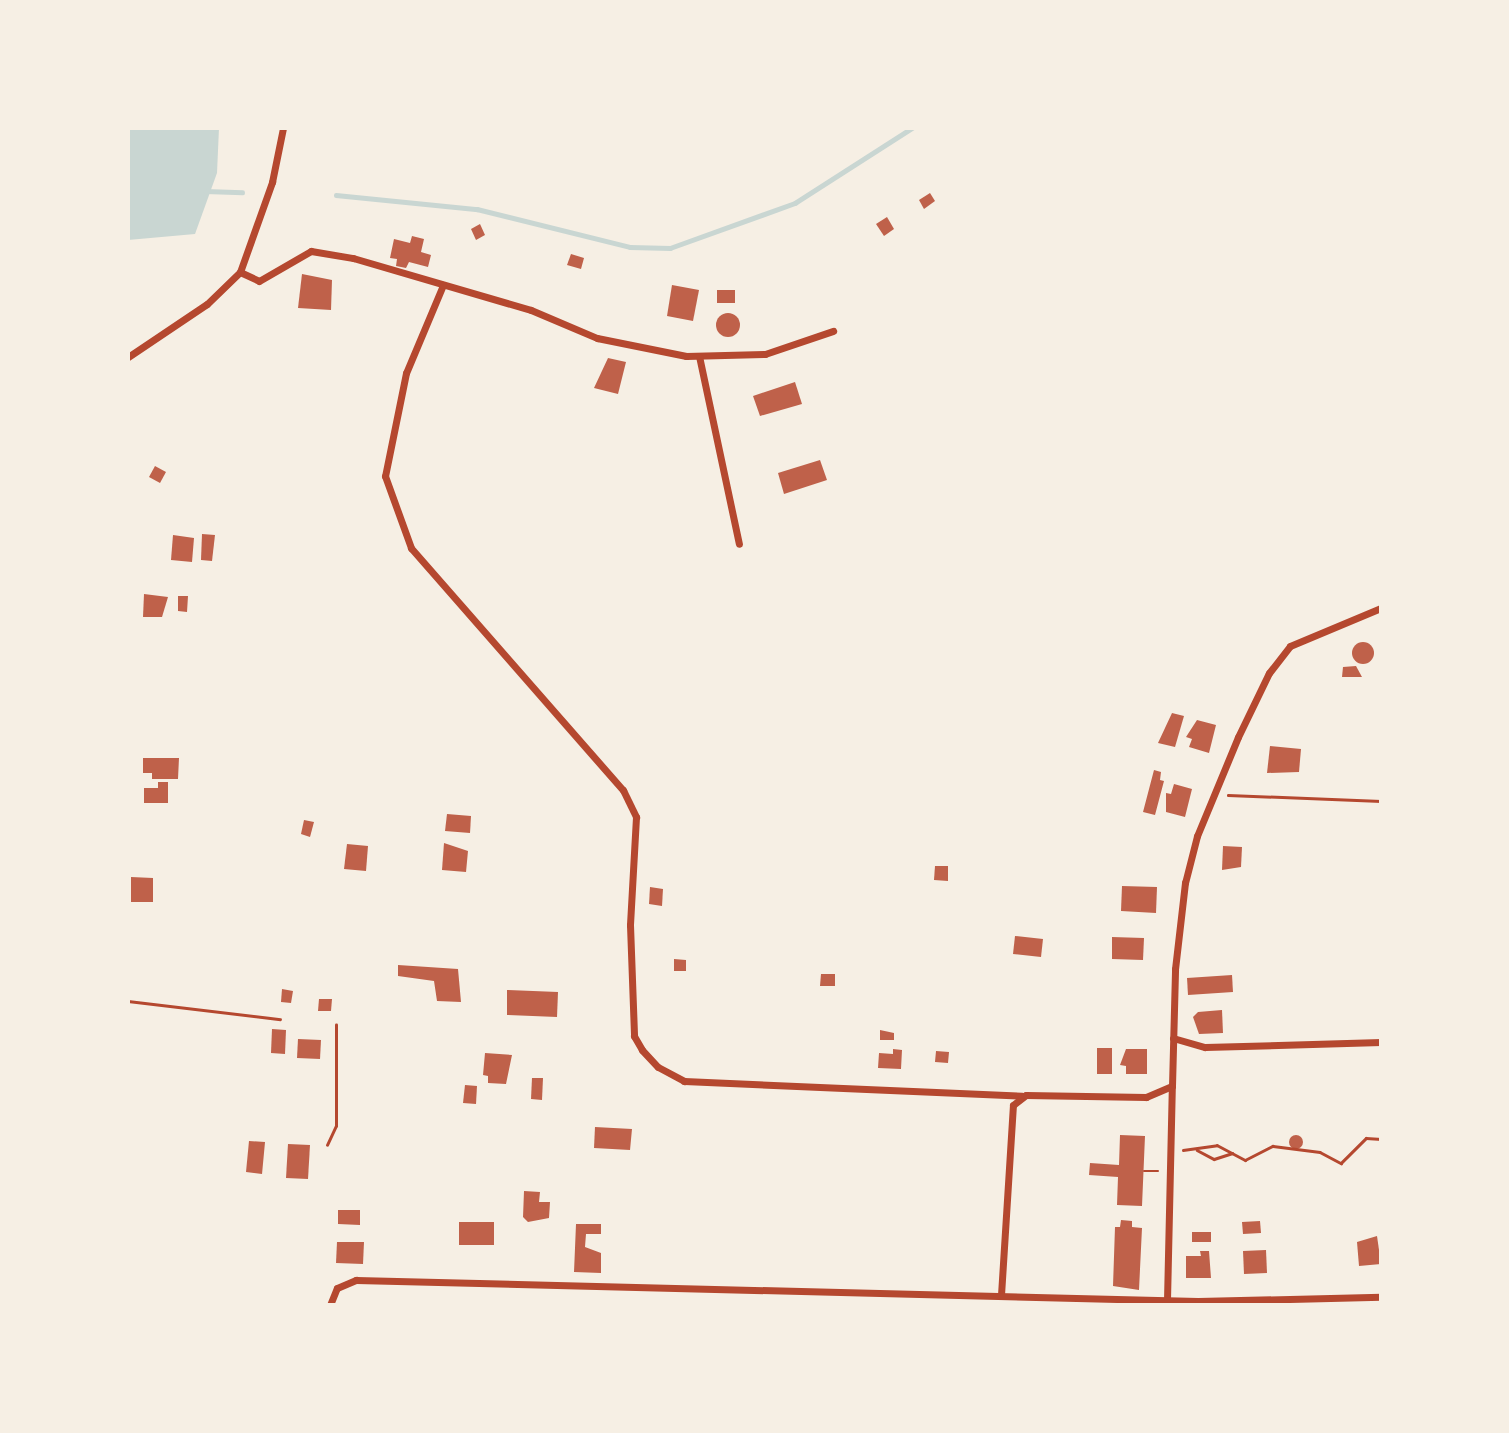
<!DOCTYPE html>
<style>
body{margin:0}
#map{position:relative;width:1509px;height:1433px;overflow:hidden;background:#f6efe4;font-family:Overpass,sans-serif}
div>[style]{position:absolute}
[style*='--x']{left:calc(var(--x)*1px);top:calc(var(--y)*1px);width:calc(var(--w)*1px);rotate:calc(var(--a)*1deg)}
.water>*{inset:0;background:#c9d6d2}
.stream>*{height:4.5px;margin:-2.25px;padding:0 2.25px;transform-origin:2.25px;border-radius:2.25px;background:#c9d6d2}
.building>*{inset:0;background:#bf614a}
.round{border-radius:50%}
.path>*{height:2.5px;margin:-1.25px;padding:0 1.25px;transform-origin:1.25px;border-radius:1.25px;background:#b5482f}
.minor>*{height:7px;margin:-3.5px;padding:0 3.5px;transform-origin:3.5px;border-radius:3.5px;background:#b5482f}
span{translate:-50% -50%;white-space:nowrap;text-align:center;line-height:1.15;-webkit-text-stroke:5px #f6efe4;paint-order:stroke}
.frame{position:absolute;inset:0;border:130px solid #f6efe4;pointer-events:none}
</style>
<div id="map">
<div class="water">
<div style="clip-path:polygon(128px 128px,219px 128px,217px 173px,195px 234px,128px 240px)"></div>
</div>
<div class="stream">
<div style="--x:205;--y:191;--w:37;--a:2"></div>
<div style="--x:336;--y:195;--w:142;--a:5.7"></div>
<div style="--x:477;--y:209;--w:158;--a:13.9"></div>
<div style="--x:630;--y:247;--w:40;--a:1.4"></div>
<div style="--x:670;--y:248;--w:133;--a:-19.8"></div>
<div style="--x:795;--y:203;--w:139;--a:-32.7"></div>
</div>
<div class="building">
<div style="clip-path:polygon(930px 193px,935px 201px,924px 209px,919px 200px)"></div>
<div style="clip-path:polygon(887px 217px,894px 229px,884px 236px,876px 224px)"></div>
<div style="clip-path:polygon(480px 224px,485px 235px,476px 240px,471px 229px)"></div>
<div style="clip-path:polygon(412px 236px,424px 239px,421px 252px,431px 255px,428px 267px,409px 262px,406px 268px,396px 266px,397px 259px,390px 258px,394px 239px,410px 243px)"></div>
<div style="clip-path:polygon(571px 254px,584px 258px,581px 269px,567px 265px)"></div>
<div style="clip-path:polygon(302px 274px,332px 280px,331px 310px,298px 308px)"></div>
<div style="clip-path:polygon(672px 285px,699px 290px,693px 321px,667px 316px)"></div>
<div style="clip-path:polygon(717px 290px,735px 290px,735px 303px,717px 303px)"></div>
<div class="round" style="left:716px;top:313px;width:24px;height:24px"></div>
<div style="clip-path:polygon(608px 358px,626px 362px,618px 394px,594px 388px)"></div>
<div style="clip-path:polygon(795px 382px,802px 404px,760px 416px,753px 396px)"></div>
<div style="clip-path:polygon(820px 460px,827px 480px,784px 494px,778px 473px)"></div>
<div style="clip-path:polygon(155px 466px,166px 472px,160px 483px,149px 477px)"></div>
<div style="clip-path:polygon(202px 534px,215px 535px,212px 561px,201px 560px)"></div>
<div style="clip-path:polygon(173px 535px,194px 538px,192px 562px,171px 560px)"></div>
<div style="clip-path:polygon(144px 594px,168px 597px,162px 617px,143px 617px)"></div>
<div style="clip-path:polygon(178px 596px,188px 596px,187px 612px,178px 611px)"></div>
<div class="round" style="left:1352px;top:642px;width:22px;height:22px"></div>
<div style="clip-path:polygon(1356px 666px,1362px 677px,1342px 677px,1343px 667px)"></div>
<div style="clip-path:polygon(1172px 713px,1184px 716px,1175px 747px,1158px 743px)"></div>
<div style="clip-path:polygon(1197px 720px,1216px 725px,1209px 753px,1189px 747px,1192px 739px,1186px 737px)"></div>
<div style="clip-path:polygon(1270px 746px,1301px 749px,1299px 772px,1267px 773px)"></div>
<div style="clip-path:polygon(143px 758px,179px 758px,178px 779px,152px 779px,152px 773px,143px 773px)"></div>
<div style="clip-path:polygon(1154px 770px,1161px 772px,1160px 780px,1164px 781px,1155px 815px,1143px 812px)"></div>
<div style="clip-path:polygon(158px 782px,168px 782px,168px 803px,144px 803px,144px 788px,158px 788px)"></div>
<div style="clip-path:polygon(1174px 784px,1192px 789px,1185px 817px,1166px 812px,1166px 793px,1171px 794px)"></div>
<div style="clip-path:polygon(447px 814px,471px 816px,470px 833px,445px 831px)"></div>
<div style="clip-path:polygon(304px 820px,314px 822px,310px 837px,301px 834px)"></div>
<div style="clip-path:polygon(444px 843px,468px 851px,466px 872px,442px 870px)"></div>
<div style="clip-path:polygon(347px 844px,368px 846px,366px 871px,344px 869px)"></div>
<div style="clip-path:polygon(1223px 846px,1242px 847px,1241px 867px,1222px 870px)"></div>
<div style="clip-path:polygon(935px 866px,948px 866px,948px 881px,934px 880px)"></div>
<div style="clip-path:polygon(131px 877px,153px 878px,153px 902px,131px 902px)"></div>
<div style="clip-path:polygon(1122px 886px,1157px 887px,1156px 913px,1121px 911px)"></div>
<div style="clip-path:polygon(650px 887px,663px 889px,662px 906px,649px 904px)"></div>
<div style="clip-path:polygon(1015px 936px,1043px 939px,1041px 957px,1013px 954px)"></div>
<div style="clip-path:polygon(1112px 937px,1144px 938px,1143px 960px,1112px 959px)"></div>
<div style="clip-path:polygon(674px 959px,686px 960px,686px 971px,674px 971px)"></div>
<div style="clip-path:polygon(398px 965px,458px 969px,461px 1002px,437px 1001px,434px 981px,398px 976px)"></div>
<div style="clip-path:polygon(821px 974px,835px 974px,835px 986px,820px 986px)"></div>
<div style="clip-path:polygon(1232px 975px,1233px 992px,1188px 995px,1187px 978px)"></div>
<div style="clip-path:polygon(282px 989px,293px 991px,291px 1003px,281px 1002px)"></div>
<div style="clip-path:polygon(507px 990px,558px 992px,557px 1017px,507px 1015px)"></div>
<div style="clip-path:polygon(319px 999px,332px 999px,331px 1011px,318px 1011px)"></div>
<div style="clip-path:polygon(1222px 1010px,1223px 1033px,1199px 1034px,1193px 1017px,1198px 1012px)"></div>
<div style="clip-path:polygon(272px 1029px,286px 1030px,285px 1054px,271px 1053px)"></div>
<div style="clip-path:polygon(880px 1030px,894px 1033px,894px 1040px,880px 1040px)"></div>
<div style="clip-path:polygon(298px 1039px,321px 1040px,320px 1059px,297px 1058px)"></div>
<div style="clip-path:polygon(1097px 1048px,1112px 1048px,1112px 1074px,1097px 1074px)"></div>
<div style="clip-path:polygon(893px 1049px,902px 1050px,901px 1069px,878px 1068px,879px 1053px,893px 1054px)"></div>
<div style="clip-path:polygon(1126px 1049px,1147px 1049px,1147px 1074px,1126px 1074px,1126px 1066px,1120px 1065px)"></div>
<div style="clip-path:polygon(936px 1051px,949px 1052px,948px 1063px,935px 1062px)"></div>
<div style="clip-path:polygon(485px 1053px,512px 1055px,506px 1084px,488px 1083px,488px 1076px,483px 1075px)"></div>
<div style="clip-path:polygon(532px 1078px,543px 1078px,542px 1100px,531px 1099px)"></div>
<div style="clip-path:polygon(465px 1085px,477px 1086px,476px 1104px,463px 1103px)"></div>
<div style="clip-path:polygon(595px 1127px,632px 1129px,630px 1150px,594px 1148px)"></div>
<div style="clip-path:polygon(1120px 1135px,1145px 1136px,1142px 1206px,1117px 1205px,1118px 1177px,1089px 1175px,1090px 1163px,1119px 1165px)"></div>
<div class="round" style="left:1289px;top:1135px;width:14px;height:14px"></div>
<div style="clip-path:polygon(249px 1141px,265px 1142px,262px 1174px,246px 1172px)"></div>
<div style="clip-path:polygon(288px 1144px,310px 1145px,308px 1179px,286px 1178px)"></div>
<div style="clip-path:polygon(524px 1191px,540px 1192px,539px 1202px,550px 1202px,549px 1218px,528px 1222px,523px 1217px)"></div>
<div style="clip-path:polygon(338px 1210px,360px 1210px,360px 1225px,338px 1224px)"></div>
<div style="clip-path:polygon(1121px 1220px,1132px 1221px,1132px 1227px,1142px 1228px,1139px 1290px,1113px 1286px,1115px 1227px,1120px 1227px)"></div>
<div style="clip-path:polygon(1260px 1221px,1261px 1233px,1243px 1234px,1242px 1222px)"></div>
<div style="clip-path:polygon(459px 1222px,494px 1222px,494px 1245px,459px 1245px)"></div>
<div style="clip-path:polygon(576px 1224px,601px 1224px,601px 1234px,586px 1234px,585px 1247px,601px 1253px,601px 1273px,574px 1272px)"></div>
<div style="clip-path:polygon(1192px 1232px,1211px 1232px,1211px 1242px,1192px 1242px)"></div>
<div style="clip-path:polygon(1377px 1236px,1381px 1264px,1359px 1266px,1357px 1242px)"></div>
<div style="clip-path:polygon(337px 1242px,364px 1242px,363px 1264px,336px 1263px)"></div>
<div style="clip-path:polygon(1266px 1250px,1267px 1273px,1244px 1274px,1243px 1251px)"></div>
<div style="clip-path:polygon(1200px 1251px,1209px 1251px,1211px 1278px,1186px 1278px,1186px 1256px,1201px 1256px)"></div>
</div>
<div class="path">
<div style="--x:1228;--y:795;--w:153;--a:2.2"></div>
<div style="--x:128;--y:1001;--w:153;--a:6.8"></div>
<div style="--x:327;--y:1145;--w:21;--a:-65"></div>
<div style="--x:336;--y:1126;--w:101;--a:-90"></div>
<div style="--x:1183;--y:1150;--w:34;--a:-8"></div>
<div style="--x:1217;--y:1145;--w:32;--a:28"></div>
<div style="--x:1245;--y:1160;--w:31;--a:-27"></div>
<div style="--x:1273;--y:1146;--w:47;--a:7.3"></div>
<div style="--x:1320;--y:1152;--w:24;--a:28"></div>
<div style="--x:1341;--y:1163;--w:35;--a:-45"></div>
<div style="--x:1366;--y:1138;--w:15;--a:4"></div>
<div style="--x:1197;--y:1150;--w:19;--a:28"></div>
<div style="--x:1214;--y:1159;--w:19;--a:-18"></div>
<div style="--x:1144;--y:1171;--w:14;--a:0"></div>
</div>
<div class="minor">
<div style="--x:240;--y:272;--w:21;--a:25"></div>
<div style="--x:259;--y:281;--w:60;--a:-30"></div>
<div style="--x:311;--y:251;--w:43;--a:9.5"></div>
<div style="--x:353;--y:258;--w:185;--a:16.3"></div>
<div style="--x:531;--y:310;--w:72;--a:23"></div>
<div style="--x:597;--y:338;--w:91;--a:11.4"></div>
<div style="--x:686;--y:356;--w:79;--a:-1.5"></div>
<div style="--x:765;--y:354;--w:72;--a:-18.7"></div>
<div style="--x:443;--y:285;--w:95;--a:112.8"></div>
<div style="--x:406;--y:373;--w:105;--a:101.5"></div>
<div style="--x:385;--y:476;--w:77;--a:70.1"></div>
<div style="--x:411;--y:548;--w:322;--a:48.8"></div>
<div style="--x:623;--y:790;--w:30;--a:64"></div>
<div style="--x:636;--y:817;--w:108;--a:93.2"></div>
<div style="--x:630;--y:925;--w:111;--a:87.9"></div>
<div style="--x:634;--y:1036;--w:16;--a:60"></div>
<div style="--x:642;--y:1050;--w:23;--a:47"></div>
<div style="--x:658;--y:1067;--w:30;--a:28"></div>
<div style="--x:684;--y:1081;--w:338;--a:2.5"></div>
<div style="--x:699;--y:356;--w:192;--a:78"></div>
<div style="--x:128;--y:357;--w:95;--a:-33.9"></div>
<div style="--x:207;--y:304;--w:46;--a:-44.1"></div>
<div style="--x:240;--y:272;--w:96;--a:-70.4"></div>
<div style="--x:272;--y:182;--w:55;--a:-78.5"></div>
<div style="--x:1173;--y:1038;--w:33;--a:16"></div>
<div style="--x:1205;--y:1047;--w:176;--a:-1.6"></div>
<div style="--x:1001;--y:1295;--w:190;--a:-86.4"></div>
<div style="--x:1013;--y:1105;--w:16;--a:-38"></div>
<div style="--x:1026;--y:1095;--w:120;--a:1"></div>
<div style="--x:1146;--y:1097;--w:28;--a:-23"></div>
<div style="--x:1172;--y:1086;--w:117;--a:-88.5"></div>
<div style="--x:1175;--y:969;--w:87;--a:-83.4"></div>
<div style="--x:1185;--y:883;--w:49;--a:-75.7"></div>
<div style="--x:1197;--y:836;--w:107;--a:-67.5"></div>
<div style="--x:1238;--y:737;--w:71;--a:-64.2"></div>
<div style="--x:1269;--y:673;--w:34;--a:-52"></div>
<div style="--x:1290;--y:646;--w:99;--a:-22.7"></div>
<div style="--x:1167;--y:1300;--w:214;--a:-88.7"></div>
<div style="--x:330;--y:1305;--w:18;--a:-68"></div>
<div style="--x:337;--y:1288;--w:21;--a:-23"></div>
<div style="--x:356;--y:1280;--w:842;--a:1.43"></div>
<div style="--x:1198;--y:1301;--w:183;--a:-1.3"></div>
</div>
<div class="frame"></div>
</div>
